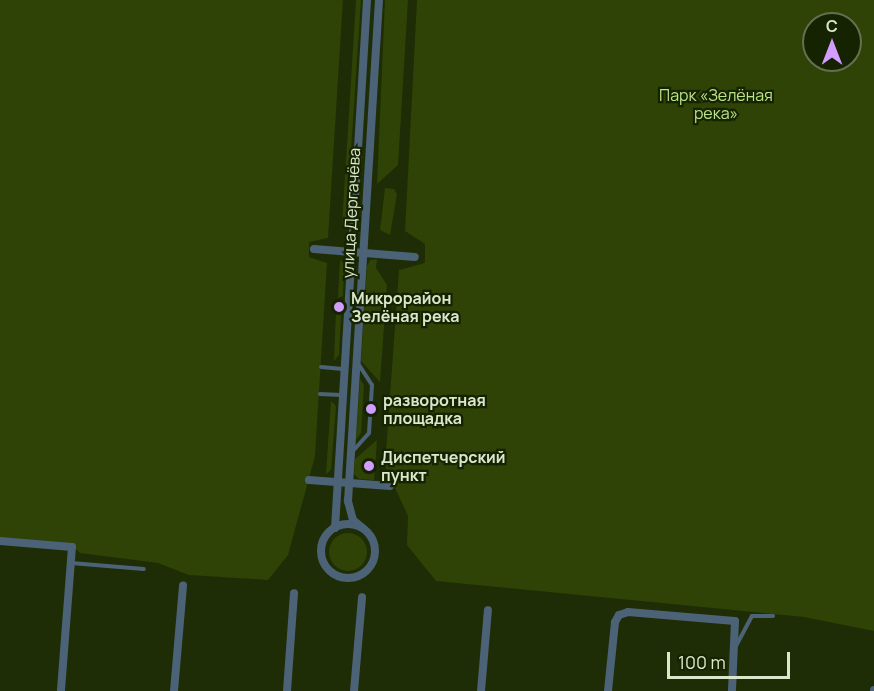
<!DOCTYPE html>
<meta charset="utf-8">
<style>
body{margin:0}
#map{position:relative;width:874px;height:691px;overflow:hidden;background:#1e2d05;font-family:Manrope,sans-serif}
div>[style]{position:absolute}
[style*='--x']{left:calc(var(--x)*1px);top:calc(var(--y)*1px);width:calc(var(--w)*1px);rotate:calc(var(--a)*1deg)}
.green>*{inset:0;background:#2e4305}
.round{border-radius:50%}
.service>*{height:4px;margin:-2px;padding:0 2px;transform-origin:2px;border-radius:2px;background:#4c6277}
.minor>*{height:8px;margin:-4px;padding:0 4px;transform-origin:4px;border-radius:4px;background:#4c6277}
.minor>.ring{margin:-4px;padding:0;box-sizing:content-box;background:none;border:8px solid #4c6277;border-radius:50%}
.dots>*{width:16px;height:16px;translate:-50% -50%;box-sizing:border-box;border:3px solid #152300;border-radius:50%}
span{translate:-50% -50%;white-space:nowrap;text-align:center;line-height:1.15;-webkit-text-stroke:4.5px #152300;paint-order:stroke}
.park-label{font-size:16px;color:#bae286}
.street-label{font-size:16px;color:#dae7cb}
.poi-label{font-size:16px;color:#dae7cb;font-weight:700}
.left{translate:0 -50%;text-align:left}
.north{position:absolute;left:802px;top:12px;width:60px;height:60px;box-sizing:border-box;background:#152300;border:2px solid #647151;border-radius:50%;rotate:0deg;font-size:16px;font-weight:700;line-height:24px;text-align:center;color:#dae7cb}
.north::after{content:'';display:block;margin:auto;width:21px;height:27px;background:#d19dfe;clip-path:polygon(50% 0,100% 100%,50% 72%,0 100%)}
.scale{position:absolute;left:667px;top:652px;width:123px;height:27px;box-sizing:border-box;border:3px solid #dae7cb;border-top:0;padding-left:8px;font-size:18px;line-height:21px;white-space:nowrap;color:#dae7cb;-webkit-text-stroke:4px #152300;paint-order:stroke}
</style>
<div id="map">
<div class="green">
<div style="clip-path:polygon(0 0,343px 0,328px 238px,309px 242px,309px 257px,327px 263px,315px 456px,288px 555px,268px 580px,189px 575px,158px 563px,80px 553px,70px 543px,0 538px)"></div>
<div style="clip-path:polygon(356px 0,361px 0,346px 226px,342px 225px)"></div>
<div style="clip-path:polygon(385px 0,408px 0,398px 165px,377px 184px)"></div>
<div style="clip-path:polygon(evenodd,417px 0,874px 0,874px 631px,804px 617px,436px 581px,407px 545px,408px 516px,385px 466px,399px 270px,425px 263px,425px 244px,405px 231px,417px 0,814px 24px,850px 24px,850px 60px,814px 60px,814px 24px)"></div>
<div style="clip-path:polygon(385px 188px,394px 189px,397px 194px,390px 235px,380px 230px)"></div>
<div style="clip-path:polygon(377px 259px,376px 268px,387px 285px,380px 382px,361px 361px,367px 266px,370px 260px)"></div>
<div style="clip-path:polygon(340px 260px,344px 263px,343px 296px,338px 298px)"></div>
<div style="clip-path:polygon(336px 310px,341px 315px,339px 355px,334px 361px)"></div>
<div style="clip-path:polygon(360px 379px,364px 385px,361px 433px,356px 440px)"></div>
<div style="clip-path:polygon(331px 401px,336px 406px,331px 470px,326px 474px)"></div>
<div style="clip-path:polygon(377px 440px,374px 480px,359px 479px,354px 474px,355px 459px)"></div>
<div class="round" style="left:329px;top:533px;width:38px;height:38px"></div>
</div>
<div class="service">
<div style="--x:321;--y:367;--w:22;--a:5"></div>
<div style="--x:320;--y:394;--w:21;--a:3"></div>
<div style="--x:352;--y:452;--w:25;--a:-48"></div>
<div style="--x:369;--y:433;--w:48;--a:-86.4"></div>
<div style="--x:372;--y:385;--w:24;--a:-123"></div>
<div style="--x:71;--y:563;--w:73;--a:4.7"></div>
<div style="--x:736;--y:646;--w:34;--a:-62"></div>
<div style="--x:752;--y:616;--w:21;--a:0"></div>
</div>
<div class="minor">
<div style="--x:314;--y:249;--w:101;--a:4.5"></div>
<div style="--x:309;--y:480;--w:81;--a:4.2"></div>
<div class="ring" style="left:321px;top:524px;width:46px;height:46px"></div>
<div style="--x:335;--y:528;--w:529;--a:-86.53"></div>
<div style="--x:364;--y:529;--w:14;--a:-141"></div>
<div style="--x:353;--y:520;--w:20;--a:-105"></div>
<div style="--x:348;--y:501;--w:502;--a:-86.46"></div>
<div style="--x:0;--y:541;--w:72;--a:4.8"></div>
<div style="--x:72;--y:547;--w:144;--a:94.4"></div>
<div style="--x:174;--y:691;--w:106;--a:-85.1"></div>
<div style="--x:287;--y:691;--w:98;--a:-85.9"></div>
<div style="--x:354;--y:691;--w:94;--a:-85.1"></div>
<div style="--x:481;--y:691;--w:81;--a:-85.1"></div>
<div style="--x:608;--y:691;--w:69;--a:-84.2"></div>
<div style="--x:615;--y:622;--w:8;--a:-60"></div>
<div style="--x:619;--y:615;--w:9;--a:-18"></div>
<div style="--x:628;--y:612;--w:107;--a:4.8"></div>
<div style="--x:735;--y:621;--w:70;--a:92.5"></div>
<div style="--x:874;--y:691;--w:1;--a:-90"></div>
</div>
<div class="dots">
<div style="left:339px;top:307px;background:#d19dfe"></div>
<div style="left:371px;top:409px;background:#d19dfe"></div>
<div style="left:369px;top:466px;background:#d19dfe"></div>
</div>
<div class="park-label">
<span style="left:716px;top:104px">Парк «Зелёная<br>река»</span>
</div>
<div class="street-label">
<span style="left:351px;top:213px;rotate:-87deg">улица Дергачёва</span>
</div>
<div class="poi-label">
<span class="left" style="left:351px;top:307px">Микрорайон<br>Зелёная река</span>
<span class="left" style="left:383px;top:409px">разворотная<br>площадка</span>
<span class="left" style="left:381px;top:466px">Диспетчерский<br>пункт</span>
</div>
<div class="north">С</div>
<div class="scale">100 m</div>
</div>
